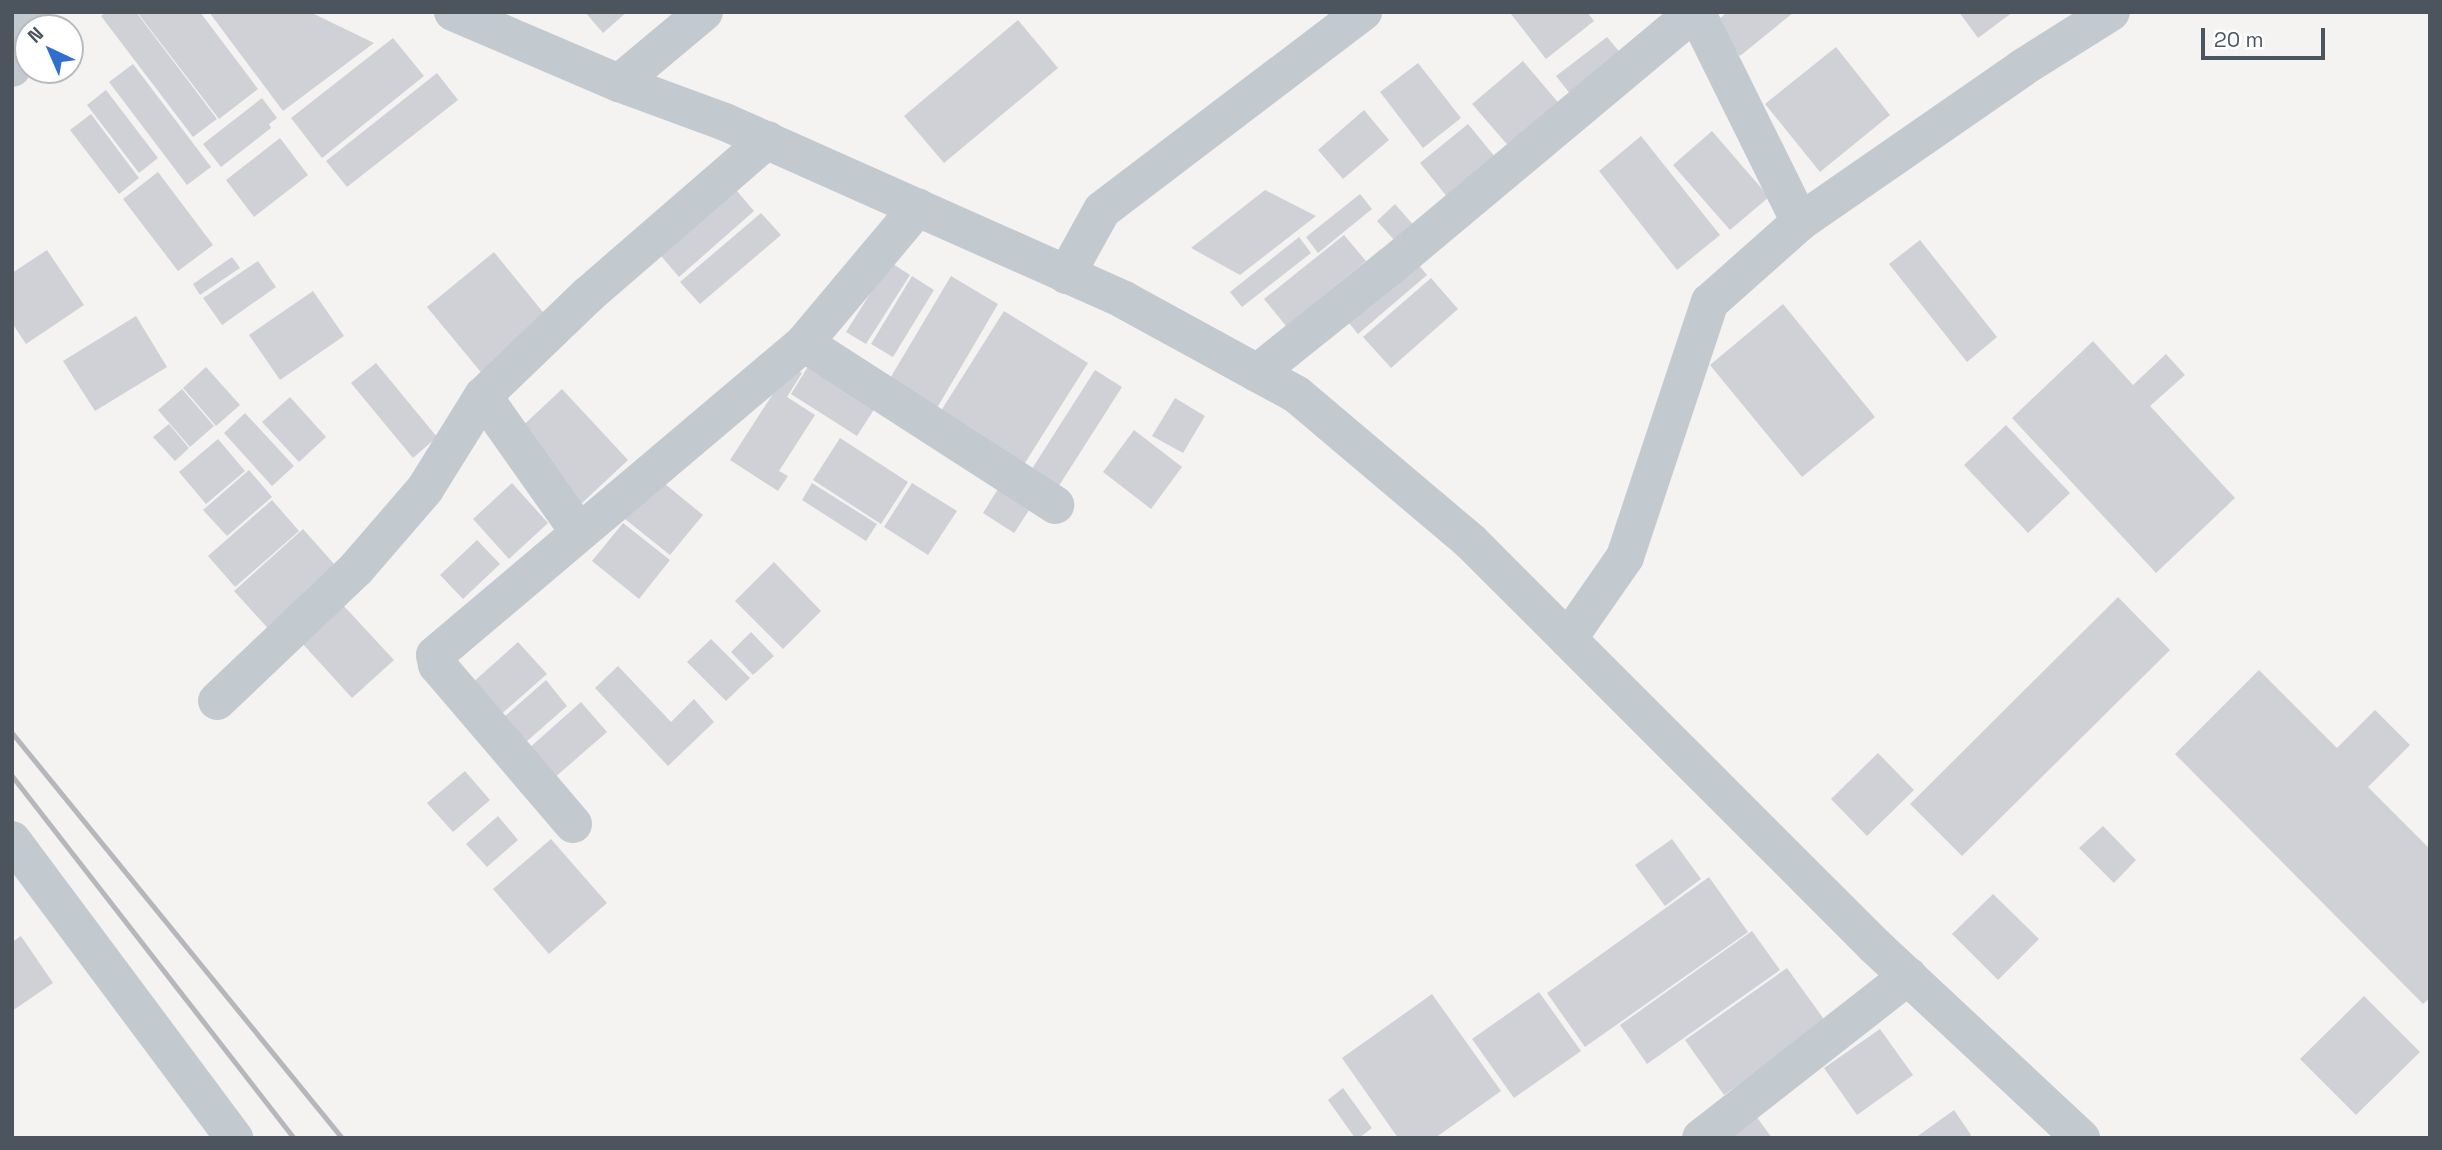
<!DOCTYPE html>
<style>
body{margin:0}
#map{position:relative;width:2442px;height:1150px;overflow:hidden;background:#f4f3f2;font-family:"Space Grotesk",sans-serif}
div>[style]{position:absolute}
[style*='--x']{left:calc(var(--x)*1px);top:calc(var(--y)*1px);width:calc(var(--w)*1px);rotate:calc(var(--a)*1deg)}
.building>*{inset:0;background:#d0d1d6}
.minor>*{height:38px;margin:-19px;padding:0 19px;transform-origin:19px;border-radius:19px;background:#c2c9cf}
.tertiary>*{height:38px;margin:-19px;padding:0 19px;transform-origin:19px;border-radius:19px;background:#c2c9cf}
.rail>*{height:5px;margin:-2.5px;padding:0 2.5px;transform-origin:2.5px;border-radius:2.5px;background:#b5b7bb}
span{translate:-50% -50%;white-space:nowrap;text-align:center;line-height:1.15;-webkit-text-stroke:6px #fff;paint-order:stroke}
.frame{position:absolute;inset:0;border:14px solid #4c545d;pointer-events:none}
.north{position:absolute;left:14px;top:14px;width:70px;height:70px;box-sizing:border-box;background:#fff;border:2px solid #b7bbbe;border-radius:50%;rotate:316deg;font-size:19px;font-weight:700;line-height:28px;text-align:center;color:#4c545d}
.north::after{content:'';display:block;margin:auto;width:24px;height:32px;background:#326ece;clip-path:polygon(50% 0,100% 100%,50% 72%,0 100%)}
.scale{position:absolute;left:2201px;top:28px;width:124px;height:32px;box-sizing:border-box;border:4px solid #4c545d;border-top:0;padding-left:9px;font-size:21px;line-height:24px;white-space:nowrap;color:#4c545d;-webkit-text-stroke:5px #fff;paint-order:stroke}
</style>
<div id="map">
<div class="building">
<div style="clip-path:polygon(106px 12px,136px 12px,217px 119px,193px 137px,101px 16px)"></div>
<div style="clip-path:polygon(137px 12px,200px 12px,258px 89px,219px 119px)"></div>
<div style="clip-path:polygon(209px 12px,310px 12px,374px 43px,283px 111px)"></div>
<div style="clip-path:polygon(585px 12px,627px 12px,603px 33px)"></div>
<div style="clip-path:polygon(1513px 12px,1587px 12px,1594px 21px,1546px 59px,1511px 14px)"></div>
<div style="clip-path:polygon(1727px 12px,1794px 12px,1740px 56px,1716px 22px)"></div>
<div style="clip-path:polygon(1959px 12px,2013px 12px,1978px 38px)"></div>
<div style="clip-path:polygon(1018px 20px,1058px 68px,944px 163px,904px 116px)"></div>
<div style="clip-path:polygon(1607px 37px,1622px 55px,1571px 95px,1556px 76px)"></div>
<div style="clip-path:polygon(393px 38px,424px 76px,322px 158px,291px 118px)"></div>
<div style="clip-path:polygon(1836px 47px,1890px 115px,1820px 172px,1765px 104px)"></div>
<div style="clip-path:polygon(1523px 61px,1562px 107px,1512px 150px,1472px 104px)"></div>
<div style="clip-path:polygon(1418px 63px,1461px 118px,1423px 148px,1380px 92px)"></div>
<div style="clip-path:polygon(133px 64px,211px 167px,187px 185px,109px 82px)"></div>
<div style="clip-path:polygon(437px 73px,458px 100px,347px 187px,326px 161px)"></div>
<div style="clip-path:polygon(106px 90px,158px 158px,139px 173px,87px 105px)"></div>
<div style="clip-path:polygon(262px 98px,277px 118px,269px 124px,271px 128px,221px 167px,203px 144px)"></div>
<div style="clip-path:polygon(1364px 110px,1389px 140px,1343px 179px,1318px 150px)"></div>
<div style="clip-path:polygon(91px 114px,139px 178px,119px 194px,70px 130px)"></div>
<div style="clip-path:polygon(1468px 124px,1500px 163px,1452px 203px,1420px 163px)"></div>
<div style="clip-path:polygon(1712px 131px,1769px 197px,1730px 230px,1673px 165px)"></div>
<div style="clip-path:polygon(1641px 136px,1720px 235px,1677px 270px,1599px 171px)"></div>
<div style="clip-path:polygon(280px 138px,308px 175px,254px 217px,226px 180px)"></div>
<div style="clip-path:polygon(158px 172px,213px 245px,178px 271px,123px 199px)"></div>
<div style="clip-path:polygon(731px 184px,754px 211px,679px 277px,656px 250px)"></div>
<div style="clip-path:polygon(1265px 190px,1316px 216px,1240px 275px,1191px 248px)"></div>
<div style="clip-path:polygon(1360px 194px,1372px 209px,1318px 253px,1306px 237px)"></div>
<div style="clip-path:polygon(1395px 204px,1423px 236px,1405px 252px,1377px 221px)"></div>
<div style="clip-path:polygon(761px 213px,781px 235px,700px 304px,680px 282px)"></div>
<div style="clip-path:polygon(1344px 235px,1366px 261px,1286px 326px,1264px 299px)"></div>
<div style="clip-path:polygon(1299px 237px,1311px 253px,1242px 307px,1230px 292px)"></div>
<div style="clip-path:polygon(1920px 240px,1997px 337px,1967px 362px,1889px 264px)"></div>
<div style="clip-path:polygon(47px 250px,84px 305px,26px 344px,12px 323px,12px 273px)"></div>
<div style="clip-path:polygon(494px 252px,551px 322px,484px 376px,427px 307px)"></div>
<div style="clip-path:polygon(232px 257px,240px 268px,200px 295px,193px 284px)"></div>
<div style="clip-path:polygon(1412px 257px,1427px 275px,1358px 334px,1344px 317px)"></div>
<div style="clip-path:polygon(258px 261px,276px 287px,222px 325px,203px 298px)"></div>
<div style="clip-path:polygon(890px 262px,910px 275px,866px 344px,846px 332px)"></div>
<div style="clip-path:polygon(912px 276px,934px 290px,893px 357px,871px 344px)"></div>
<div style="clip-path:polygon(951px 276px,998px 304px,937px 408px,889px 380px)"></div>
<div style="clip-path:polygon(1431px 278px,1458px 309px,1391px 368px,1363px 337px)"></div>
<div style="clip-path:polygon(313px 291px,344px 336px,280px 380px,249px 335px)"></div>
<div style="clip-path:polygon(1783px 304px,1875px 417px,1802px 477px,1710px 365px)"></div>
<div style="clip-path:polygon(1004px 311px,1088px 363px,1023px 466px,939px 414px)"></div>
<div style="clip-path:polygon(136px 316px,167px 367px,95px 411px,63px 361px)"></div>
<div style="clip-path:polygon(2093px 341px,2133px 385px,2166px 354px,2185px 375px,2150px 406px,2235px 498px,2156px 573px,2012px 418px)"></div>
<div style="clip-path:polygon(376px 363px,437px 437px,413px 458px,351px 383px)"></div>
<div style="clip-path:polygon(809px 365px,875px 408px,857px 436px,791px 394px)"></div>
<div style="clip-path:polygon(791px 366px,802px 373px,787px 397px,815px 415px,779px 471px,788px 476px,778px 491px,730px 460px)"></div>
<div style="clip-path:polygon(206px 367px,240px 405px,216px 426px,183px 388px)"></div>
<div style="clip-path:polygon(1095px 370px,1122px 387px,1055px 492px,1028px 475px)"></div>
<div style="clip-path:polygon(182px 389px,214px 426px,190px 447px,158px 410px)"></div>
<div style="clip-path:polygon(562px 389px,628px 460px,580px 505px,514px 434px)"></div>
<div style="clip-path:polygon(290px 397px,326px 437px,299px 462px,262px 422px)"></div>
<div style="clip-path:polygon(1175px 398px,1205px 416px,1183px 453px,1152px 436px)"></div>
<div style="clip-path:polygon(245px 413px,294px 466px,272px 486px,224px 433px)"></div>
<div style="clip-path:polygon(169px 424px,189px 448px,175px 461px,153px 437px)"></div>
<div style="clip-path:polygon(2006px 425px,2070px 493px,2028px 533px,1964px 465px)"></div>
<div style="clip-path:polygon(1134px 430px,1182px 467px,1151px 509px,1103px 472px)"></div>
<div style="clip-path:polygon(840px 438px,908px 482px,881px 524px,813px 480px)"></div>
<div style="clip-path:polygon(218px 439px,245px 471px,206px 504px,179px 472px)"></div>
<div style="clip-path:polygon(249px 470px,272px 497px,227px 536px,203px 510px)"></div>
<div style="clip-path:polygon(654px 475px,703px 515px,670px 555px,620px 515px)"></div>
<div style="clip-path:polygon(1003px 481px,1035px 501px,1014px 533px,983px 513px)"></div>
<div style="clip-path:polygon(512px 483px,548px 523px,509px 559px,473px 519px)"></div>
<div style="clip-path:polygon(812px 483px,877px 524px,866px 541px,802px 500px)"></div>
<div style="clip-path:polygon(912px 483px,957px 511px,928px 555px,884px 527px)"></div>
<div style="clip-path:polygon(272px 500px,299px 531px,235px 587px,208px 556px)"></div>
<div style="clip-path:polygon(623px 523px,670px 560px,639px 599px,592px 561px)"></div>
<div style="clip-path:polygon(303px 529px,343px 574px,275px 636px,234px 591px)"></div>
<div style="clip-path:polygon(477px 540px,500px 564px,463px 599px,440px 575px)"></div>
<div style="clip-path:polygon(774px 562px,821px 611px,783px 649px,735px 601px)"></div>
<div style="clip-path:polygon(2118px 597px,2170px 650px,1962px 856px,1910px 804px)"></div>
<div style="clip-path:polygon(342px 604px,394px 660px,352px 698px,301px 642px)"></div>
<div style="clip-path:polygon(751px 632px,774px 656px,753px 675px,731px 652px)"></div>
<div style="clip-path:polygon(711px 639px,750px 678px,726px 701px,687px 662px)"></div>
<div style="clip-path:polygon(518px 642px,547px 674px,499px 716px,471px 684px)"></div>
<div style="clip-path:polygon(618px 666px,671px 722px,694px 699px,714px 722px,668px 766px,595px 688px)"></div>
<div style="clip-path:polygon(2259px 670px,2337px 748px,2375px 710px,2410px 745px,2368px 787px,2430px 849px,2430px 998px,2423px 1004px,2175px 754px)"></div>
<div style="clip-path:polygon(546px 680px,567px 706px,526px 742px,504px 717px)"></div>
<div style="clip-path:polygon(581px 702px,607px 732px,553px 779px,527px 750px)"></div>
<div style="clip-path:polygon(1878px 753px,1914px 790px,1867px 836px,1831px 799px)"></div>
<div style="clip-path:polygon(465px 771px,490px 800px,453px 832px,427px 803px)"></div>
<div style="clip-path:polygon(498px 816px,518px 840px,487px 867px,466px 844px)"></div>
<div style="clip-path:polygon(2103px 826px,2136px 860px,2114px 883px,2079px 848px)"></div>
<div style="clip-path:polygon(551px 839px,607px 903px,549px 954px,493px 889px)"></div>
<div style="clip-path:polygon(1672px 839px,1701px 879px,1665px 906px,1635px 865px)"></div>
<div style="clip-path:polygon(1709px 877px,1748px 932px,1585px 1047px,1547px 993px)"></div>
<div style="clip-path:polygon(1993px 894px,2039px 939px,1998px 980px,1952px 934px)"></div>
<div style="clip-path:polygon(1752px 931px,1780px 970px,1647px 1064px,1620px 1025px)"></div>
<div style="clip-path:polygon(21px 936px,53px 983px,12px 1011px,12px 942px)"></div>
<div style="clip-path:polygon(1787px 968px,1826px 1022px,1724px 1095px,1685px 1040px)"></div>
<div style="clip-path:polygon(1539px 992px,1581px 1051px,1514px 1098px,1472px 1039px)"></div>
<div style="clip-path:polygon(1432px 994px,1501px 1091px,1435px 1138px,1398px 1138px,1342px 1058px)"></div>
<div style="clip-path:polygon(2364px 996px,2420px 1052px,2356px 1115px,2300px 1059px)"></div>
<div style="clip-path:polygon(1880px 1029px,1913px 1075px,1857px 1115px,1824px 1068px)"></div>
<div style="clip-path:polygon(1343px 1088px,1372px 1128px,1359px 1138px,1355px 1138px,1328px 1100px)"></div>
<div style="clip-path:polygon(1954px 1110px,1971px 1135px,1967px 1138px,1915px 1138px)"></div>
<div style="clip-path:polygon(1756px 1116px,1772px 1138px,1726px 1138px)"></div>
</div>
<div class="minor">
<div style="--x:453;--y:12;--w:181;--a:23.2"></div>
<div style="--x:12;--y:68;--w:59;--a:-71.3"></div>
<div style="--x:1800;--y:222;--w:270;--a:-34.7"></div>
<div style="--x:2022;--y:68;--w:105;--a:-32.2"></div>
<div style="--x:1066;--y:275;--w:74;--a:-61"></div>
<div style="--x:1102;--y:210;--w:328;--a:-37.2"></div>
<div style="--x:804;--y:343;--w:299;--a:32.8"></div>
<div style="--x:1257;--y:373;--w:173;--a:-38.7"></div>
<div style="--x:1392;--y:265;--w:395;--a:-39.9"></div>
<div style="--x:483;--y:396;--w:166;--a:54.8"></div>
<div style="--x:1568;--y:639;--w:100;--a:-55.2"></div>
<div style="--x:1625;--y:557;--w:269;--a:-71.6"></div>
<div style="--x:1710;--y:302;--w:120;--a:-41.6"></div>
<div style="--x:1800;--y:222;--w:234;--a:-116.3"></div>
<div style="--x:217;--y:701;--w:192;--a:-43.5"></div>
<div style="--x:356;--y:569;--w:106;--a:-49.2"></div>
<div style="--x:425;--y:489;--w:110;--a:-58.1"></div>
<div style="--x:483;--y:396;--w:146;--a:-43.9"></div>
<div style="--x:588;--y:295;--w:237;--a:-40.9"></div>
<div style="--x:573;--y:824;--w:209;--a:-130.5"></div>
<div style="--x:437;--y:665;--w:10;--a:-101"></div>
<div style="--x:435;--y:655;--w:483;--a:-40.2"></div>
<div style="--x:804;--y:343;--w:177;--a:-50"></div>
<div style="--x:12;--y:840;--w:372;--a:53.3"></div>
<div style="--x:1701;--y:1138;--w:263;--a:-38"></div>
</div>
<div class="tertiary">
<div style="--x:704;--y:12;--w:111;--a:140.1"></div>
<div style="--x:619;--y:83;--w:113;--a:20.2"></div>
<div style="--x:725;--y:122;--w:437;--a:24"></div>
<div style="--x:1124;--y:300;--w:196;--a:28.7"></div>
<div style="--x:1296;--y:394;--w:229;--a:40.2"></div>
<div style="--x:1471;--y:542;--w:571;--a:45"></div>
<div style="--x:1875;--y:946;--w:282;--a:43"></div>
</div>
<div class="rail">
<div style="--x:12;--y:733;--w:522;--a:50.83"></div>
<div style="--x:12;--y:776;--w:459;--a:52.1"></div>
</div>
<div class="frame"></div>
<div class="north">N</div>
<div class="scale">20 m</div>
</div>
